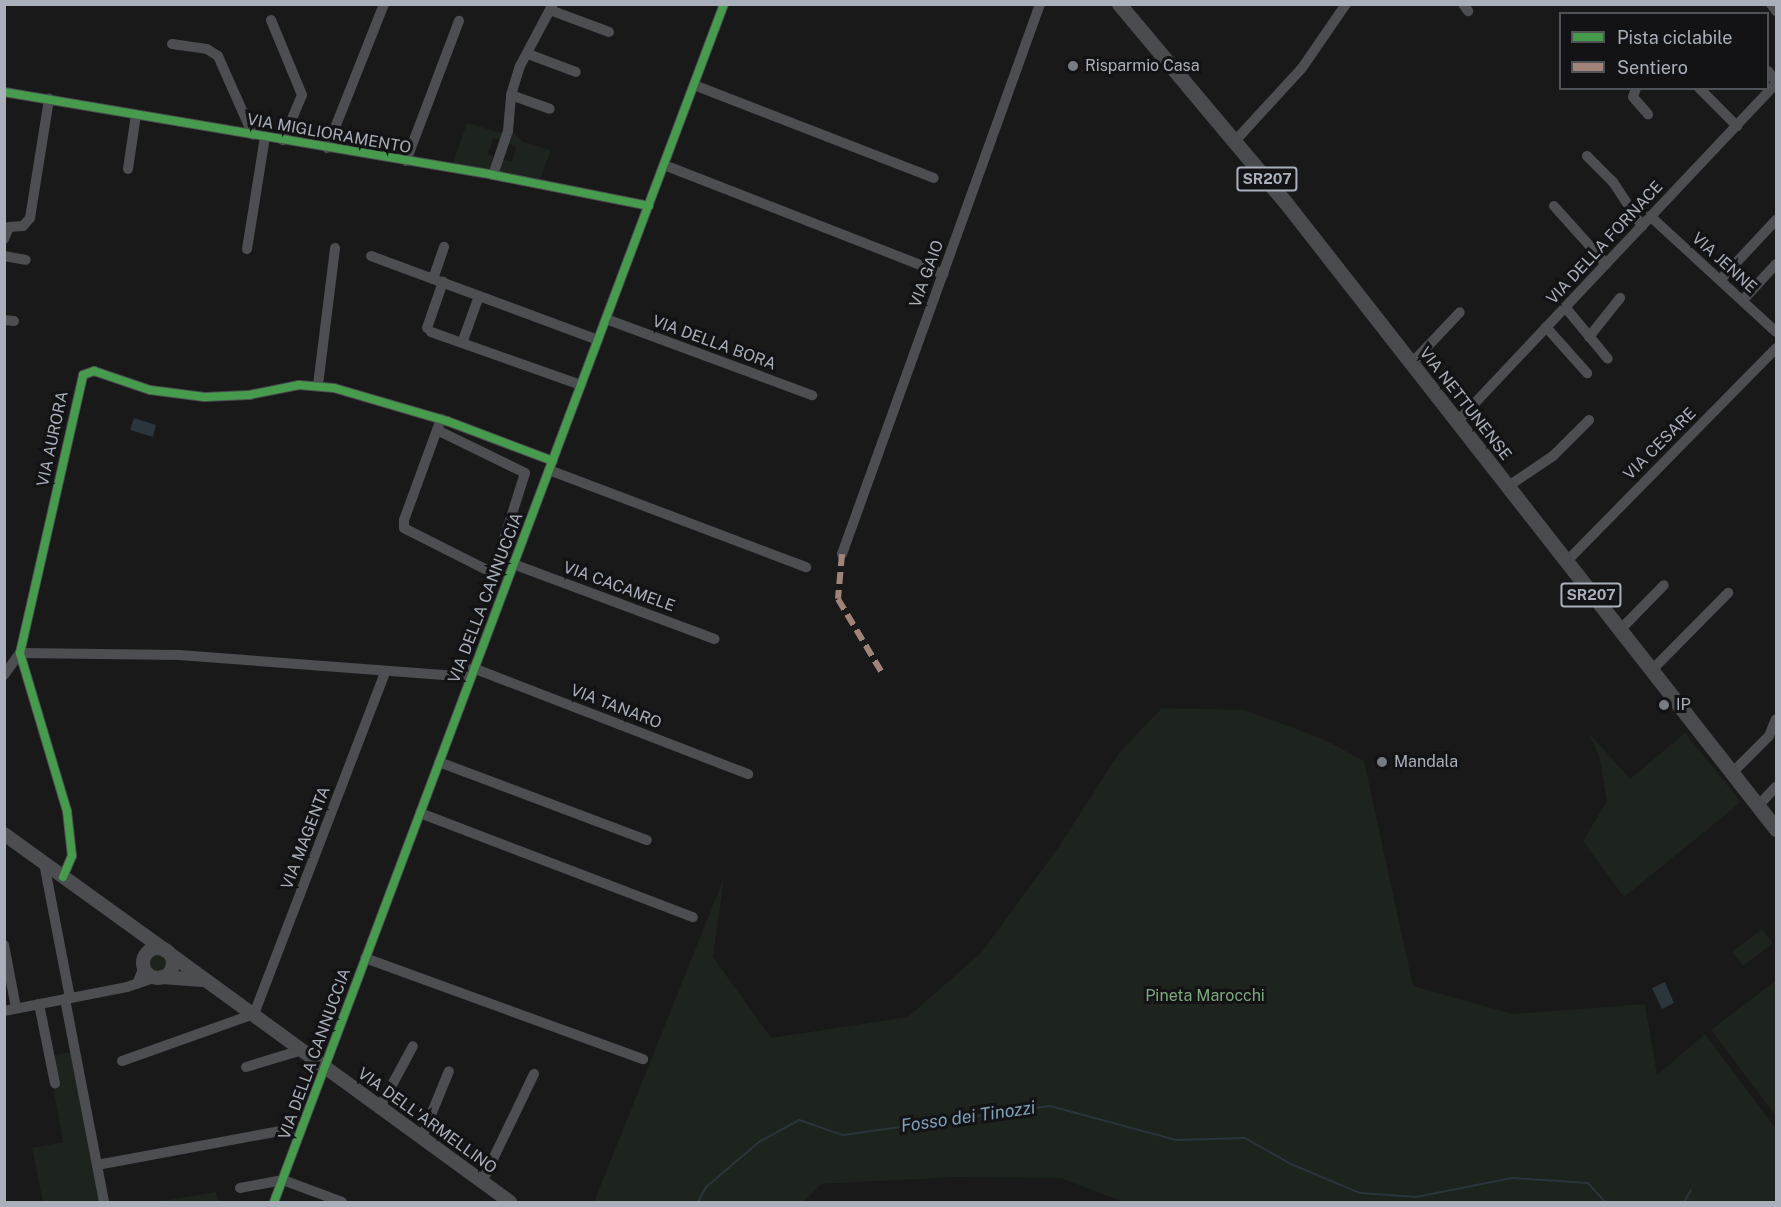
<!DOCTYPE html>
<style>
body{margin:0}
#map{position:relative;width:1781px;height:1207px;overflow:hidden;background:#191919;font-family:"Public Sans",sans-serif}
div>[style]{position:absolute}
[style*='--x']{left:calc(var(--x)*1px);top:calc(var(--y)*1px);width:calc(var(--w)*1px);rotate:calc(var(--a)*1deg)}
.green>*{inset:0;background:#1c241d}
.round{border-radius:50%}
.water>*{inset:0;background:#2a353c}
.stream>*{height:2px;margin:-1px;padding:0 1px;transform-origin:1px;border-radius:1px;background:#2a353c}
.street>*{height:10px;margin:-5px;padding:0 5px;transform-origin:5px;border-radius:5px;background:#4d4e52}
.secondary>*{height:14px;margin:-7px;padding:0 7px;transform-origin:7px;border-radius:7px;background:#4c4d50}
.secondary>.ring{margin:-7px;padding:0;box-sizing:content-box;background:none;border:14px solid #4c4d50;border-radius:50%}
.primary>*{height:15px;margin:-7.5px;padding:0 7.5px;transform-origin:7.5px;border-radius:7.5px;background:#4a4b4e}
.quiet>*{height:6px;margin-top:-3px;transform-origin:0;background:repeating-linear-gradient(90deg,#a18479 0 12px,transparent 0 18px)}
.cycleway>*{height:8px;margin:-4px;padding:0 4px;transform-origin:4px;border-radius:4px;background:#469c4c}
.dots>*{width:16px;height:16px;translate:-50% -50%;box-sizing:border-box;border:3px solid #131315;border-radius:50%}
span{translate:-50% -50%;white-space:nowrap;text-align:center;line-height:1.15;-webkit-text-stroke:6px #131315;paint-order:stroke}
.shield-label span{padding:2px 4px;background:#131315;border:2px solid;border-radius:4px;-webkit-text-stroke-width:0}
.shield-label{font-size:15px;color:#a9b0bb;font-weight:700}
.poi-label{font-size:16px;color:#a9b0bb}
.left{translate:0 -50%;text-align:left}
.street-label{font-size:16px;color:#a9b0bb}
.park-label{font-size:16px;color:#7ea87e}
.water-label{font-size:18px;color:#7da0b9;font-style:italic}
.frame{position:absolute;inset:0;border:6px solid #a9b0bb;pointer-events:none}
.legend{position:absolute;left:1559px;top:12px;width:210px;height:78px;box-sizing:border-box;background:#131315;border:2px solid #4f5257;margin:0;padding:8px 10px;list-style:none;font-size:18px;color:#a9b0bb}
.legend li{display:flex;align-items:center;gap:12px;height:30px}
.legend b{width:30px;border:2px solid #4f5257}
</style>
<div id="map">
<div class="green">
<div style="clip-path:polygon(467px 123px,502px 133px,500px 140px,493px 138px,488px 154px,494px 157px,490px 170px,453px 163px)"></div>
<div style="clip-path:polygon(513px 132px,523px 142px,551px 150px,540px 179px,498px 171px,503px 160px,512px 162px,516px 147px,509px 144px)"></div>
<div style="clip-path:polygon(1162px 708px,1245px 710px,1323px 739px,1364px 761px,1413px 986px,1513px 1014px,1645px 1004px,1657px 1075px,1705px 1034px,1776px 1129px,1776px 1202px,1123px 1202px,1061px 1178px,955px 1177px,821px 1184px,803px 1202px,594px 1202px,724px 878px,713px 957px,771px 1038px,908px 1017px,981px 953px,1058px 848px,1119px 753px)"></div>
<div style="clip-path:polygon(1589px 733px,1630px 779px,1685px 733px,1741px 802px,1624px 897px,1583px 841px,1607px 801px,1600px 759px)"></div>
<div style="clip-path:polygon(1762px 929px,1773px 943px,1743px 966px,1732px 952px)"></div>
<div class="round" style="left:150px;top:954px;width:18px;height:18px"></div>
<div style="clip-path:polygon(1776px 980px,1776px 1116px,1711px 1030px)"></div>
<div style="clip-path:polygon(71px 1052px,101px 1202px,43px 1202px,32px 1148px,63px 1142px,48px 1057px)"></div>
<div style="clip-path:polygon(216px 1192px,218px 1202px,157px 1202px)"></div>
</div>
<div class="water">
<div style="clip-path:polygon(134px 418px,156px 425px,153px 437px,130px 430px)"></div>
<div style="clip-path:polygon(1665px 982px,1674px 1003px,1662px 1009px,1652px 988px)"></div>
</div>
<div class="stream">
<div style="--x:698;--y:1202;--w:17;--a:-62"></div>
<div style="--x:706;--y:1187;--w:70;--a:-40.3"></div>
<div style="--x:759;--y:1142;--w:46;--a:-28.8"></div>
<div style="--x:799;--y:1120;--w:46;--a:18.8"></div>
<div style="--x:843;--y:1135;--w:209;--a:-8"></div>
<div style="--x:1050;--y:1106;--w:131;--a:15.1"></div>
<div style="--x:1176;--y:1140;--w:69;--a:-1.7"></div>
<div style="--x:1245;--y:1138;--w:53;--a:29.5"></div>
<div style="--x:1291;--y:1164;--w:75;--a:22.8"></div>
<div style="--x:1360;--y:1193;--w:56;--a:4.1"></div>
<div style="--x:1416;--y:1197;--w:98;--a:-11.2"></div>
<div style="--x:1512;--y:1178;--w:76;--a:3.8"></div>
<div style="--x:1588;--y:1183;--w:25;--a:48"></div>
<div style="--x:1684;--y:1202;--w:14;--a:-60"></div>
</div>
<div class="street">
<div style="--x:1463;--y:4;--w:9;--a:54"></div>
<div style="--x:1771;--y:4;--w:9;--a:54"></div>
<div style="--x:550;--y:10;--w:63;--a:20.4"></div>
<div style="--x:271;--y:20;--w:81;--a:67.5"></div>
<div style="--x:302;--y:95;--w:49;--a:112.9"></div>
<div style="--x:172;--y:44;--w:35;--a:8"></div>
<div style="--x:207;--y:49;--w:13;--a:32"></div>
<div style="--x:218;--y:56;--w:86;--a:66.1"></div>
<div style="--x:528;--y:54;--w:51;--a:20.6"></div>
<div style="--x:1768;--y:71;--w:14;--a:54"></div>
<div style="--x:694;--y:85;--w:257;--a:21.2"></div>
<div style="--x:1636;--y:88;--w:9;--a:108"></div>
<div style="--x:1633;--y:97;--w:23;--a:49"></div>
<div style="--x:1699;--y:88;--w:54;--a:45"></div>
<div style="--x:4;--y:92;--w:496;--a:9.6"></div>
<div style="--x:493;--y:175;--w:159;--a:11.2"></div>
<div style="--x:511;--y:95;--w:41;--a:19.7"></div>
<div style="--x:1235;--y:141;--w:99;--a:-47.5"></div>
<div style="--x:1302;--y:68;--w:78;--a:-55.5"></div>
<div style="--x:327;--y:148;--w:155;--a:-68.4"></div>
<div style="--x:1587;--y:156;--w:37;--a:45"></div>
<div style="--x:1613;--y:182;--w:53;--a:56.6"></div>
<div style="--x:406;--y:161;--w:150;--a:-69.3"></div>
<div style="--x:664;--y:165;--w:300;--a:21.3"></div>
<div style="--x:128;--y:169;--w:55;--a:-81.6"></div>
<div style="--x:493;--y:175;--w:46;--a:-71.2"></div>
<div style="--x:508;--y:131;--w:36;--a:-85"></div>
<div style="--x:511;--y:95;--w:30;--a:-73"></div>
<div style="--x:520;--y:66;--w:70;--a:-62"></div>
<div style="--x:1554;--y:206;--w:78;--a:48.1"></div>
<div style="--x:1650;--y:216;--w:171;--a:42.6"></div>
<div style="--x:4;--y:239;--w:13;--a:-67"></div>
<div style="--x:9;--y:227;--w:14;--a:-4"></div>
<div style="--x:23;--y:226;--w:11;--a:-49"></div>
<div style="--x:30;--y:218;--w:121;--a:-80.9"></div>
<div style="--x:247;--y:249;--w:113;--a:-80.9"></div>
<div style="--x:4;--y:256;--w:22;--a:10"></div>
<div style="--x:371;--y:256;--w:242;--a:20.3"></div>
<div style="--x:433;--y:279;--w:34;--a:-71"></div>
<div style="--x:1721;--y:279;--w:81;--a:-47"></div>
<div style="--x:1743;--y:300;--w:49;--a:-47.5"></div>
<div style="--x:1565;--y:307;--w:67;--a:50.4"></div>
<div style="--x:606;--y:319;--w:220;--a:20.3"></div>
<div style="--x:4;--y:320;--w:10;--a:6"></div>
<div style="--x:1546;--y:327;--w:62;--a:48.3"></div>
<div style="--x:427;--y:328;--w:49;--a:-70.8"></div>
<div style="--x:431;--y:332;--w:159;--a:19.5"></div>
<div style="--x:1589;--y:337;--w:50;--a:-51.5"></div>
<div style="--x:462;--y:343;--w:50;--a:-70.1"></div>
<div style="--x:1411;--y:364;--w:71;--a:-46.7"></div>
<div style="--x:318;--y:385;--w:138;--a:-82.9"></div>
<div style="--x:1457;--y:422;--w:465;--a:-46.7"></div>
<div style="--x:437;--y:430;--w:98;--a:26"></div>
<div style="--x:525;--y:473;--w:96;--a:107.5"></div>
<div style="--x:496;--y:565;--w:9;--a:139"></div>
<div style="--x:489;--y:571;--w:95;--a:-153.2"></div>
<div style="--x:404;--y:528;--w:8;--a:-90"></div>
<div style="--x:404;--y:520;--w:96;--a:-69.9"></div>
<div style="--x:437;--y:430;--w:12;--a:-70"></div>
<div style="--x:549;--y:470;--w:275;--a:20.7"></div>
<div style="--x:1507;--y:487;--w:55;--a:-34"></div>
<div style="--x:1553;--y:456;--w:51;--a:-45"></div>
<div style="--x:842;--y:554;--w:585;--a:-70.2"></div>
<div style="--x:1566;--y:562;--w:300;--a:-45.5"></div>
<div style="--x:513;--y:564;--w:215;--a:20.4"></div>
<div style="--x:1619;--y:631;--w:64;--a:-45.6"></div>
<div style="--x:20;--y:653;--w:159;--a:0.7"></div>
<div style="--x:179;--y:655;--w:292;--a:4.3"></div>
<div style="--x:473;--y:668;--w:295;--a:21.1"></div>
<div style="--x:1651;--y:671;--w:110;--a:-45.4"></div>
<div style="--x:4;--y:675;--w:27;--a:-54"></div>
<div style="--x:439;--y:762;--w:222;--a:20.6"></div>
<div style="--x:1732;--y:773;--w:52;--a:-45"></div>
<div style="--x:1769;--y:736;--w:18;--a:-68"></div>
<div style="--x:1758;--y:806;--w:26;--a:-47"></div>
<div style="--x:420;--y:813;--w:292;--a:20.9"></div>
<div style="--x:44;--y:863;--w:137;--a:79.1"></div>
<div style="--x:63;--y:877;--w:23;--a:-67"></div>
<div style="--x:72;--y:856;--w:45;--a:-96.3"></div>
<div style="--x:67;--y:811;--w:165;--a:-106.6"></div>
<div style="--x:20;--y:653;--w:285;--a:-77.2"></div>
<div style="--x:83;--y:375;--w:12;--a:-20"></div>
<div style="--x:94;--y:371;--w:59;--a:18.7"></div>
<div style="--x:150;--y:390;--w:55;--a:7.3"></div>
<div style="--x:205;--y:397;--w:44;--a:-2.6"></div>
<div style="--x:249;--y:395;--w:51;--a:-11.3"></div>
<div style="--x:299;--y:385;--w:35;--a:5"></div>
<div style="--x:334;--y:388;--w:118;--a:16.3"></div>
<div style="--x:447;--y:421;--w:113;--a:20.7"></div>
<div style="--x:4;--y:945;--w:64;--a:79.2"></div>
<div style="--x:365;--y:958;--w:296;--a:20"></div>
<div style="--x:137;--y:984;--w:18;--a:-68"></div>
<div style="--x:65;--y:999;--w:207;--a:79.1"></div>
<div style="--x:39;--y:1004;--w:81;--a:78.6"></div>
<div style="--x:4;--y:1011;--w:125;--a:-11"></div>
<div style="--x:127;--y:987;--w:31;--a:-19"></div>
<div style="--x:122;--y:1061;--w:140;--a:-19.6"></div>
<div style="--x:254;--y:1014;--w:366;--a:-69"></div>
<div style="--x:246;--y:1067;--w:59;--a:-16.9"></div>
<div style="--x:380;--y:1107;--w:69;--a:-61.6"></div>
<div style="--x:422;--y:1137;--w:71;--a:-67.8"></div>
<div style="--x:97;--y:1165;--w:208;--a:-10.5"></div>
<div style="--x:482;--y:1182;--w:120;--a:-64.3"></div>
<div style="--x:240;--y:1188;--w:44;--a:-10.5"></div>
<div style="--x:283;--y:1180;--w:63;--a:20.4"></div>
<div style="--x:274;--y:1202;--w:1280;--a:-69.41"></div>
</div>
<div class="secondary">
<div style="--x:4;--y:834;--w:200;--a:35.8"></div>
<div class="ring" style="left:143px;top:948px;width:16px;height:16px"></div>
<div style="--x:170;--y:954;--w:421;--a:36.1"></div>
<div style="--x:162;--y:977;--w:40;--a:4.3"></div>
</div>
<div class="primary">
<div style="--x:1119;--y:4;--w:260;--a:50"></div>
<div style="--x:1286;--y:203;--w:795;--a:51.95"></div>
</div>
<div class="quiet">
<div style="--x:842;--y:554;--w:45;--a:95.1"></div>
<div style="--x:838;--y:599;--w:84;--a:59.2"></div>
</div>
<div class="cycleway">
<div style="--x:4;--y:92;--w:496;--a:9.6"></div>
<div style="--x:493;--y:175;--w:159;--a:11.2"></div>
<div style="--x:63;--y:877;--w:23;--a:-67"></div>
<div style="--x:72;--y:856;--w:45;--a:-96.3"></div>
<div style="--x:67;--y:811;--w:165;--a:-106.6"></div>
<div style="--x:20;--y:653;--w:285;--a:-77.2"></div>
<div style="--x:83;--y:375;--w:12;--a:-20"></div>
<div style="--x:94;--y:371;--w:59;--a:18.7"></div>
<div style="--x:150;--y:390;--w:55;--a:7.3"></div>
<div style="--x:205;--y:397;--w:44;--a:-2.6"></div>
<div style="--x:249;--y:395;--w:51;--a:-11.3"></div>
<div style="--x:299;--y:385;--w:35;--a:5"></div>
<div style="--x:334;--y:388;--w:118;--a:16.3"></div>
<div style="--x:447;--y:421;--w:113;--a:20.7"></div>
<div style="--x:274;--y:1202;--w:1280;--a:-69.41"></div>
</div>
<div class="dots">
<div style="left:1073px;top:66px;background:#777b82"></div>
<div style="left:1664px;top:705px;background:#777b82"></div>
<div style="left:1382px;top:762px;background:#777b82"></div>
</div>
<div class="shield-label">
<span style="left:1267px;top:179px">SR207</span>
<span style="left:1591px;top:595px">SR207</span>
</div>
<div class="poi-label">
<span class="left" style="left:1085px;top:66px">Risparmio Casa</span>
<span class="left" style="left:1676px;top:705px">IP</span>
<span class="left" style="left:1394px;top:762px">Mandala</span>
</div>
<div class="street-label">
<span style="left:329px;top:134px;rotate:10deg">VIA MIGLIORAMENTO</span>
<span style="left:1605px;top:243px;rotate:-47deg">VIA DELLA FORNACE</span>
<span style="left:1724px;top:263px;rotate:42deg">VIA JENNE</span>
<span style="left:927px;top:274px;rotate:-70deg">VIA GAIO</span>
<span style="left:714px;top:343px;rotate:20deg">VIA DELLA BORA</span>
<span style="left:1465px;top:404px;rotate:52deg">VIA NETTUNENSE</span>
<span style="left:53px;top:439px;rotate:-78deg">VIA AURORA</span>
<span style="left:1660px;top:444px;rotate:-45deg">VIA CESARE</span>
<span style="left:619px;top:587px;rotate:20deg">VIA CACAMELE</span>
<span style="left:486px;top:598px;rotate:-69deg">VIA DELLA CANNUCCIA</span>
<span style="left:616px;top:707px;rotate:21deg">VIA TANARO</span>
<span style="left:306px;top:838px;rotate:-69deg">VIA MAGENTA</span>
<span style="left:315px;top:1054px;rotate:-70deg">VIA DELLA CANNUCCIA</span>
<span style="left:427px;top:1121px;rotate:36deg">VIA DELL'ARMELLINO</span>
</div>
<div class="park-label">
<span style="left:1205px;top:996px">Pineta Marocchi</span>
</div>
<div class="water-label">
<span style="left:968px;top:1117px;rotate:-8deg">Fosso dei Tinozzi</span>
</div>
<div class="frame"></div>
<ul class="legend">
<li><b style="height:8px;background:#469c4c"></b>Pista ciclabile</li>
<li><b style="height:8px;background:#a18479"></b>Sentiero</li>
</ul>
</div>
